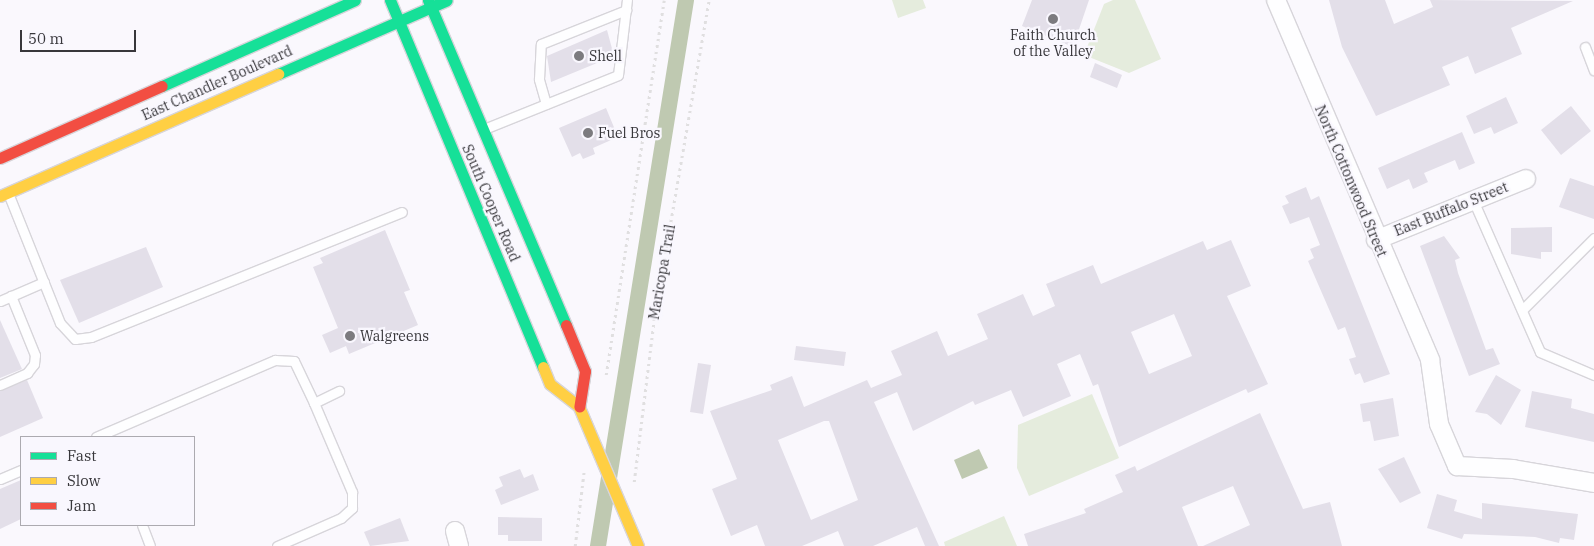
<!DOCTYPE html>
<style>
body{margin:0}
#map{position:relative;width:1594px;height:546px;overflow:hidden;background:#faf8fd;font-family:"IBM Plex Serif",serif}
div>[style]{position:absolute}
[style*='--x']{left:calc(var(--x)*1px);top:calc(var(--y)*1px);width:calc(var(--w)*1px);rotate:calc(var(--a)*1deg)}
.green>*{inset:0;background:#e5ecdd}
.water>*{inset:0;background:#bfc9b1}
.canal>*{height:16px;margin:-8px;padding:0 8px;transform-origin:8px;border-radius:8px;background:#bfc9b1}
.building>*{inset:0;background:#e3dfe9}
.path>*{height:2.5px;margin-top:-1.25px;transform-origin:0;background:repeating-linear-gradient(90deg,#e0dfe0 0 2.5px,transparent 0 6.5px)}
.roads{filter:drop-shadow(1px 0 #d7d5da) drop-shadow(-1px 0 #d7d5da) drop-shadow(0 1px #d7d5da) drop-shadow(0 -1px #d7d5da)}
.lane>*{height:9px;margin:-4.5px;padding:0 4.5px;transform-origin:4.5px;border-radius:4.5px;background:#fefeff}
.street>*{height:18px;margin:-9px;padding:0 9px;transform-origin:9px;border-radius:9px;background:#fefeff}
.fast>*{height:11px;margin:-5.5px;padding:0 5.5px;transform-origin:5.5px;border-radius:5.5px;background:#16e098}
.slow>*{height:11px;margin:-5.5px;padding:0 5.5px;transform-origin:5.5px;border-radius:5.5px;background:#ffcf43}
.jam>*{height:11px;margin:-5.5px;padding:0 5.5px;transform-origin:5.5px;border-radius:5.5px;background:#f24e42}
.dots>*{width:14px;height:14px;translate:-50% -50%;box-sizing:border-box;border:2px solid #f9f7fe;border-radius:50%}
span{translate:-50% -50%;white-space:nowrap;text-align:center;line-height:1.15;-webkit-text-stroke:4.5px #f9f7fe;paint-order:stroke}
.poi-label{font-size:14px;color:#38373b}
.left{translate:0 -50%;text-align:left}
.street-label{font-size:14px;color:#38373b}
.legend{position:absolute;left:20px;top:436px;width:175px;height:90px;box-sizing:border-box;background:#f9f7fe;border:1px solid #acaab0;margin:0;padding:6px 9px;list-style:none;font-size:15px;color:#38373b}
.legend li{display:flex;align-items:center;gap:10px;height:25px}
.legend b{width:25px;border:1px solid #acaab0}
.scale{position:absolute;left:20px;top:30px;width:116px;height:22px;box-sizing:border-box;border:2px solid #38373b;border-top:0;padding-left:6px;font-size:15px;line-height:18px;white-space:nowrap;color:#38373b;-webkit-text-stroke:4px #f9f7fe;paint-order:stroke}
</style>
<div id="map">
<div class="green">
<div style="clip-path:polygon(892px 0,923px 0,926px 8px,898px 18px)"></div>
<div style="clip-path:polygon(1113px 0,1135px 0,1161px 59px,1129px 73px,1084px 55px,1104px 4px)"></div>
<div style="clip-path:polygon(1092px 394px,1119px 458px,1029px 496px,1017px 468px,1018px 425px)"></div>
<div style="clip-path:polygon(1004px 516px,1017px 546px,945px 546px,944px 542px)"></div>
</div>
<div class="water">
<div style="clip-path:polygon(979px 449px,988px 468px,962px 479px,954px 460px)"></div>
</div>
<div class="canal">
<div style="--x:598;--y:546;--w:553;--a:-80.84"></div>
</div>
<div class="building">
<div style="clip-path:polygon(1032px 0,1089px 0,1073px 47px,1022px 26px)"></div>
<div style="clip-path:polygon(1329px 0,1385px 0,1394px 24px,1433px 7px,1430px 0,1573px 1px,1511px 28px,1522px 54px,1475px 74px,1468px 56px,1442px 67px,1450px 85px,1376px 116px,1342px 47px)"></div>
<div style="clip-path:polygon(607px 30px,614px 56px,551px 82px,547px 56px)"></div>
<div style="clip-path:polygon(1095px 63px,1122px 75px,1117px 88px,1090px 77px)"></div>
<div style="clip-path:polygon(1506px 97px,1518px 123px,1494px 134px,1491px 127px,1474px 134px,1466px 116px)"></div>
<div style="clip-path:polygon(1571px 106px,1591px 131px,1561px 155px,1541px 130px)"></div>
<div style="clip-path:polygon(606px 108px,618px 137px,593px 148px,595px 154px,583px 159px,580px 153px,572px 157px,559px 128px)"></div>
<div style="clip-path:polygon(1462px 132px,1475px 163px,1459px 170px,1455px 160px,1424px 173px,1428px 182px,1413px 189px,1409px 179px,1387px 189px,1378px 168px)"></div>
<div style="clip-path:polygon(1570px 178px,1594px 186px,1594px 219px,1559px 207px)"></div>
<div style="clip-path:polygon(1306px 187px,1311px 200px,1319px 196px,1390px 374px,1364px 383px,1360px 373px,1355px 375px,1349px 359px,1356px 357px,1345px 327px,1338px 330px,1308px 261px,1314px 258px,1310px 249px,1320px 245px,1309px 217px,1290px 224px,1282px 206px,1289px 203px,1285px 196px)"></div>
<div style="clip-path:polygon(1552px 227px,1552px 252px,1541px 252px,1541px 259px,1511px 254px,1511px 228px)"></div>
<div style="clip-path:polygon(385px 230px,410px 290px,404px 292px,418px 325px,349px 354px,346px 346px,330px 353px,322px 335px,338px 328px,313px 267px,323px 263px,320px 258px)"></div>
<div style="clip-path:polygon(1444px 236px,1460px 258px,1455px 260px,1458px 273px,1486px 350px,1493px 348px,1500px 364px,1469px 376px,1420px 246px)"></div>
<div style="clip-path:polygon(evenodd,1231px 240px,1251px 286px,1227px 296px,1268px 384px,1248px 393px,1246px 389px,1119px 447px,1098px 384px,1093px 386px,1080px 354px,1057px 364px,1071px 396px,1023px 417px,1011px 390px,975px 405px,973px 401px,913px 431px,897px 392px,874px 402px,939px 546px,925px 546px,917px 527px,873px 546px,844px 546px,838px 531px,802px 546px,765px 546px,757px 525px,731px 536px,712px 489px,737px 479px,710px 411px,772px 390px,770px 385px,792px 376px,804px 407px,867px 380px,871px 388px,902px 375px,891px 351px,937px 331px,948px 356px,988px 339px,977px 314px,1023px 294px,1033px 316px,1055px 306px,1046px 284px,1093px 265px,1101px 284px,1203px 241px,1207px 250px,1231px 240px,1174px 314px,1192px 356px,1149px 374px,1131px 332px,1174px 314px,1231px 240px,824px 421px,829px 421px,858px 500px,811px 520px,778px 440px,824px 421px)"></div>
<div style="clip-path:polygon(146px 247px,163px 287px,79px 323px,60px 280px)"></div>
<div style="clip-path:polygon(0 320px,22px 369px,0 378px)"></div>
<div style="clip-path:polygon(796px 346px,846px 352px,844px 366px,794px 360px)"></div>
<div style="clip-path:polygon(698px 363px,711px 365px,703px 414px,690px 412px)"></div>
<div style="clip-path:polygon(1496px 375px,1521px 390px,1501px 425px,1487px 414px,1475px 412px)"></div>
<div style="clip-path:polygon(27px 380px,43px 418px,0 437px,0 391px)"></div>
<div style="clip-path:polygon(1532px 391px,1572px 399px,1571px 408px,1594px 414px,1594px 442px,1525px 427px)"></div>
<div style="clip-path:polygon(1393px 398px,1399px 436px,1374px 441px,1370px 421px,1363px 422px,1360px 404px)"></div>
<div style="clip-path:polygon(1260px 413px,1303px 509px,1330px 502px,1342px 546px,1203px 546px,1250px 525px,1233px 486px,1182px 507px,1198px 546px,1028px 546px,1024px 534px,1086px 513px,1084px 509px,1123px 492px,1115px 475px,1135px 466px,1137px 471px)"></div>
<div style="clip-path:polygon(1404px 457px,1421px 493px,1400px 503px,1378px 469px)"></div>
<div style="clip-path:polygon(520px 469px,524px 478px,533px 474px,539px 490px,501px 505px,495px 490px,503px 486px,499px 477px)"></div>
<div style="clip-path:polygon(21px 480px,21px 519px,0 529px,0 489px)"></div>
<div style="clip-path:polygon(1437px 494px,1457px 500px,1454px 511px,1482px 519px,1482px 503px,1578px 514px,1574px 540px,1560px 538px,1559px 543px,1535px 537px,1464px 534px,1462px 539px,1427px 528px)"></div>
<div style="clip-path:polygon(498px 517px,542px 518px,542px 541px,508px 541px,508px 535px,498px 535px)"></div>
<div style="clip-path:polygon(400px 518px,409px 541px,370px 546px,364px 532px)"></div>
</div>
<div class="path">
<div style="--x:606;--y:375;--w:379;--a:-81.2"></div>
<div style="--x:634;--y:482;--w:165;--a:-83"></div>
<div style="--x:654;--y:318;--w:323;--a:-80.2"></div>
<div style="--x:575;--y:546;--w:76;--a:-83.2"></div>
</div>
<div class="roads">
<div class="lane">
<div style="--x:1585;--y:47;--w:25;--a:69"></div>
<div style="--x:546;--y:104;--w:26;--a:-106"></div>
<div style="--x:539;--y:79;--w:35;--a:-87"></div>
<div style="--x:541;--y:44;--w:92;--a:-21.8"></div>
<div style="--x:484;--y:129;--w:144;--a:-21.9"></div>
<div style="--x:618;--y:75;--w:76;--a:-83.2"></div>
<div style="--x:8;--y:193;--w:140;--a:68.2"></div>
<div style="--x:60;--y:323;--w:22;--a:47"></div>
<div style="--x:75;--y:339;--w:16;--a:-7"></div>
<div style="--x:91;--y:337;--w:335;--a:-21.9"></div>
<div style="--x:1473;--y:200;--w:166;--a:66.2"></div>
<div style="--x:1540;--y:352;--w:59;--a:23.1"></div>
<div style="--x:0;--y:301;--w:48;--a:-23.4"></div>
<div style="--x:1522;--y:310;--w:102;--a:-45"></div>
<div style="--x:0;--y:385;--w:30;--a:-24"></div>
<div style="--x:27;--y:373;--w:11;--a:-52"></div>
<div style="--x:34;--y:364;--w:9;--a:-84"></div>
<div style="--x:35;--y:355;--w:64;--a:-112.1"></div>
<div style="--x:96;--y:437;--w:195;--a:-23.3"></div>
<div style="--x:275;--y:360;--w:19;--a:3"></div>
<div style="--x:294;--y:361;--w:47;--a:64.5"></div>
<div style="--x:314;--y:403;--w:28;--a:-26"></div>
<div style="--x:0;--y:479;--w:23;--a:-23"></div>
<div style="--x:142;--y:525;--w:22;--a:69"></div>
<div style="--x:277;--y:546;--w:70;--a:-23.6"></div>
<div style="--x:341;--y:518;--w:15;--a:-42"></div>
<div style="--x:352;--y:508;--w:16;--a:-90"></div>
<div style="--x:352;--y:492;--w:97;--a:-113.1"></div>
</div>
<div class="street">
<div style="--x:1276;--y:0;--w:392;--a:66.8"></div>
<div style="--x:1430;--y:360;--w:65;--a:82"></div>
<div style="--x:1439;--y:424;--w:46;--a:66.8"></div>
<div style="--x:1457;--y:466;--w:56;--a:3.1"></div>
<div style="--x:1513;--y:469;--w:82;--a:9.8"></div>
<div style="--x:1376;--y:240;--w:162;--a:-22.1"></div>
<div style="--x:455;--y:531;--w:16;--a:75"></div>
</div>
<div class="fast">
<div style="--x:390;--y:0;--w:398;--a:67.4"></div>
<div style="--x:428;--y:0;--w:353;--a:67"></div>
<div style="--x:278;--y:74;--w:184;--a:-23.6"></div>
<div style="--x:162;--y:86;--w:211;--a:-24"></div>
</div>
<div class="slow">
<div style="--x:0;--y:196;--w:304;--a:-23.7"></div>
<div style="--x:543;--y:367;--w:18;--a:68"></div>
<div style="--x:550;--y:384;--w:37;--a:38"></div>
<div style="--x:579;--y:407;--w:151;--a:67"></div>
</div>
<div class="jam">
<div style="--x:0;--y:158;--w:177;--a:-24"></div>
<div style="--x:566;--y:325;--w:50;--a:67.6"></div>
<div style="--x:585;--y:371;--w:36;--a:99"></div>
</div>
</div>
<div class="dots">
<div style="left:1053px;top:19px;background:#7c7b7f"></div>
<div style="left:579px;top:56px;background:#7c7b7f"></div>
<div style="left:588px;top:133px;background:#7c7b7f"></div>
<div style="left:350px;top:336px;background:#7c7b7f"></div>
</div>
<div class="poi-label">
<span style="left:1053px;top:43px">Faith Church<br>of the Valley</span>
<span class="left" style="left:589px;top:56px">Shell</span>
<span class="left" style="left:598px;top:133px">Fuel Bros</span>
<span class="left" style="left:360px;top:336px">Walgreens</span>
</div>
<div class="street-label">
<span style="left:217px;top:83px;rotate:-24deg">East Chandler Boulevard</span>
<span style="left:1351px;top:181px;rotate:67deg">North Cottonwood Street</span>
<span style="left:491px;top:203px;rotate:67deg">South Cooper Road</span>
<span style="left:1451px;top:209px;rotate:-22deg">East Buffalo Street</span>
<span style="left:662px;top:272px;rotate:-80deg">Maricopa Trail</span>
</div>
<ul class="legend">
<li><b style="height:6px;background:#16e098"></b>Fast</li>
<li><b style="height:6px;background:#ffcf43"></b>Slow</li>
<li><b style="height:6px;background:#f24e42"></b>Jam</li>
</ul>
<div class="scale">50 m</div>
</div>
